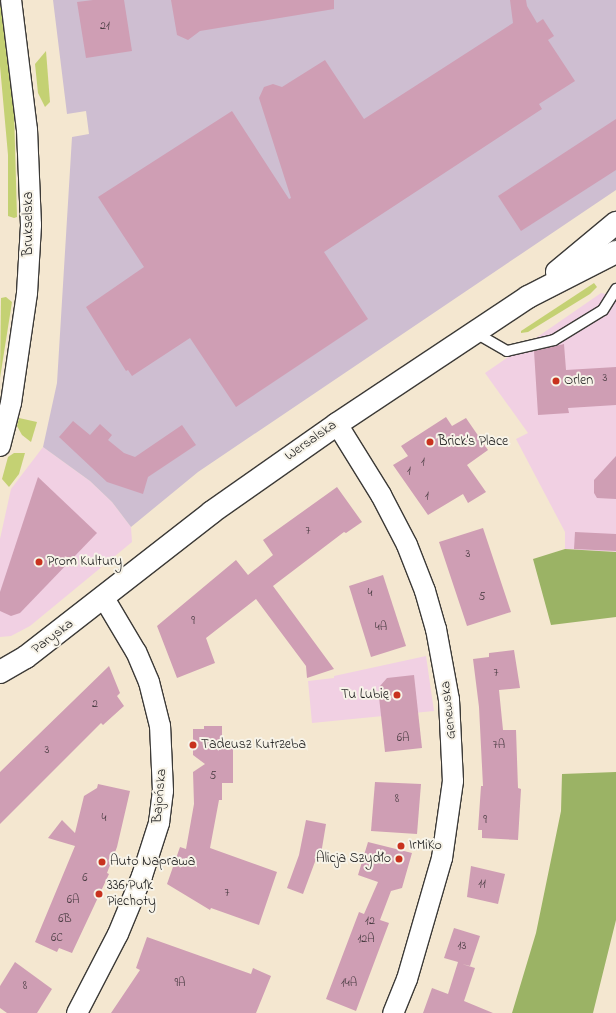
<!DOCTYPE html>
<meta charset="utf-8">
<style>
body{margin:0}
#map{position:relative;width:616px;height:1013px;overflow:hidden;background:#f4e7d0;font-family:"Indie Flower",sans-serif}
div>[style]{position:absolute}
[style*='--x']{left:calc(var(--x)*1px);top:calc(var(--y)*1px);width:calc(var(--w)*1px);rotate:calc(var(--a)*1deg)}
.built>*{inset:0;background:#f1d0e3}
.industrial>*{inset:0;background:#cebed1}
.green>*{inset:0;background:#c4d173}
.forest>*{inset:0;background:#9bb365}
.building>*{inset:0;background:#cf9eb4}
.roads{filter:drop-shadow(1px 0 #3c3a37) drop-shadow(-1px 0 #3c3a37) drop-shadow(0 1px #3c3a37) drop-shadow(0 -1px #3c3a37)}
.service>*{height:10px;margin:-5px;padding:0 5px;transform-origin:5px;border-radius:5px;background:#fff}
.minor>*{height:20px;margin:-10px;padding:0 10px;transform-origin:10px;border-radius:10px;background:#fff}
.tertiary>*{height:22px;margin:-11px;padding:0 11px;transform-origin:11px;border-radius:11px;background:#fff}
.dots>*{width:11px;height:11px;translate:-50% -50%;box-sizing:border-box;border:2px solid #f7f3e8;border-radius:50%}
span{translate:-50% -50%;white-space:nowrap;text-align:center;line-height:1.15;-webkit-text-stroke:4px #f7f3e8;paint-order:stroke}
.number-label{font-size:12px;color:#493c42}
.number-label span{-webkit-text-stroke-width:0}
.street-label{font-size:14px;color:#1c1c1c}
.poi-label{font-size:14px;color:#1c1c1c}
.left{translate:0 -50%;text-align:left}
.right{translate:-100% -50%;text-align:right}
</style>
<div id="map">
<div class="built">
<div style="clip-path:polygon(601px 293px,616px 296px,616px 552px,565px 549px,565px 532px,516px 439px,528px 433px,485px 373px)"></div>
<div style="clip-path:polygon(43px 447px,90px 481px,112px 502px,131px 527px,132px 542px,30px 626px,11px 636px,0 637px,0 539px,11px 489px)"></div>
<div style="clip-path:polygon(426px 656px,434px 711px,312px 723px,308px 681px,334px 678px,334px 676px)"></div>
</div>
<div class="industrial">
<div style="clip-path:polygon(53px 0,616px 0,616px 190px,198px 472px,131px 527px,112px 502px,90px 481px,43px 447px,57px 383px,72px 137px,89px 134px,86px 111px,67px 114px)"></div>
</div>
<div class="green">
<div style="clip-path:polygon(0 1px,14px 111px,17px 217px,14px 218px,8px 216px,8px 155px,0 66px)"></div>
<div style="clip-path:polygon(46px 51px,50px 102px,45px 107px,38px 93px,35px 64px)"></div>
<div style="clip-path:polygon(594px 283px,597px 287px,590px 294px,528px 332px,521px 333px,521px 331px)"></div>
<div style="clip-path:polygon(6px 297px,12px 302px,0 378px,1px 298px)"></div>
<div style="clip-path:polygon(19px 418px,37px 422px,31px 442px,22px 435px,17px 426px)"></div>
<div style="clip-path:polygon(14px 453px,25px 453px,19px 474px,9px 487px,2px 479px,8px 457px)"></div>
</div>
<div class="forest">
<div style="clip-path:polygon(565px 549px,616px 552px,616px 617px,551px 625px,533px 559px)"></div>
<div style="clip-path:polygon(616px 772px,616px 920px,593px 1013px,512px 1013px,536px 933px,561px 811px,562px 774px)"></div>
</div>
<div class="building">
<div style="clip-path:polygon(93px 0,124px 0,132px 51px,86px 58px,77px 2px)"></div>
<div style="clip-path:polygon(171px 0,334px 0,334px 9px,200px 31px,188px 40px,177px 35px)"></div>
<div style="clip-path:polygon(510px 0,526px 0,527px 6px,537px 23px,543px 19px,554px 36px,548px 40px,575px 81px,539px 104px,542px 109px,324px 252px,368px 319px,236px 407px,190px 338px,132px 376px,128px 370px,126px 371px,86px 307px,144px 267px,98px 197px,232px 111px,289px 199px,291px 198px,259px 98px,264px 87px,273px 84px,282px 87px,325px 60px,364px 119px,513px 23px)"></div>
<div style="clip-path:polygon(616px 119px,616px 170px,521px 231px,498px 196px)"></div>
<div style="clip-path:polygon(564px 344px,566px 370px,616px 367px,616px 405px,568px 408px,569px 413px,538px 415px,534px 351px)"></div>
<div style="clip-path:polygon(446px 417px,452px 426px,466px 418px,488px 450px,467px 465px,486px 492px,468px 503px,463px 494px,428px 515px,393px 465px,408px 456px,401px 446px)"></div>
<div style="clip-path:polygon(73px 421px,90px 435px,100px 424px,112px 435px,108px 440px,124px 453px,135px 457px,182px 425px,196px 445px,148px 477px,143px 494px,107px 482px,59px 437px)"></div>
<div style="clip-path:polygon(616px 456px,616px 499px,597px 498px,594px 493px,594px 480px)"></div>
<div style="clip-path:polygon(38px 477px,97px 533px,20px 613px,11px 616px,0 611px,0 592px)"></div>
<div style="clip-path:polygon(337px 487px,362px 522px,346px 533px,344px 532px,273px 586px,334px 669px,307px 678px,306px 666px,256px 599px,206px 638px,215px 663px,177px 678px,157px 626px,236px 560px,248px 575px,273px 555px,263px 540px)"></div>
<div style="clip-path:polygon(483px 528px,511px 612px,467px 626px,439px 542px)"></div>
<div style="clip-path:polygon(575px 532px,616px 534px,616px 551px,574px 549px)"></div>
<div style="clip-path:polygon(383px 575px,406px 646px,371px 657px,349px 586px)"></div>
<div style="clip-path:polygon(514px 650px,520px 688px,499px 690px,503px 730px,516px 730px,518px 788px,521px 789px,518px 840px,482px 838px,482px 830px,478px 830px,481px 786px,483px 786px,479px 707px,473px 659px,489px 657px,489px 653px)"></div>
<div style="clip-path:polygon(109px 666px,120px 693px,117px 696px,124px 706px,103px 725px,101px 723px,0 824px,0 772px)"></div>
<div style="clip-path:polygon(414px 675px,422px 748px,385px 752px,379px 697px,380px 686px,387px 678px)"></div>
<div style="clip-path:polygon(204px 726px,222px 726px,222px 742px,233px 742px,233px 783px,222px 783px,222px 800px,219px 800px,210px 848px,277px 872px,259px 925px,211px 908px,210px 910px,167px 884px,180px 847px,186px 849px,194px 804px,193px 772px,205px 764px,193px 755px,193px 729px,204px 729px)"></div>
<div style="clip-path:polygon(375px 782px,421px 784px,417px 834px,371px 831px)"></div>
<div style="clip-path:polygon(98px 784px,130px 791px,117px 847px,107px 873px,109px 874px,72px 953px,59px 948px,57px 952px,35px 942px,75px 846px,48px 838px,62px 820px,75px 833px,84px 796px,97px 788px)"></div>
<div style="clip-path:polygon(306px 820px,326px 824px,320px 860px,316px 859px,303px 894px,287px 888px,299px 855px)"></div>
<div style="clip-path:polygon(368px 842px,412px 853px,402px 888px,391px 891px,380px 920px,389px 923px,356px 1011px,326px 999px,359px 912px,364px 914px,378px 882px,358px 875px)"></div>
<div style="clip-path:polygon(471px 866px,505px 874px,498px 904px,467px 897px)"></div>
<div style="clip-path:polygon(454px 928px,480px 936px,470px 966px,462px 964px,475px 968px,464px 1001px,493px 1013px,423px 1013px,432px 988px,448px 994px,458px 962px,444px 958px)"></div>
<div style="clip-path:polygon(147px 937px,251px 974px,253px 968px,271px 976px,256px 1013px,111px 1013px,140px 970px,136px 968px)"></div>
<div style="clip-path:polygon(15px 962px,52px 989px,37px 1013px,7px 1013px,0 1008px,0 986px)"></div>
</div>
<div class="roads">
<div class="service">
<div style="--x:474;--y:332;--w:38;--a:30"></div>
<div style="--x:507;--y:351;--w:48;--a:-13.2"></div>
<div style="--x:554;--y:340;--w:57;--a:-31.5"></div>
<div style="--x:603;--y:310;--w:25;--a:-58"></div>
</div>
<div class="minor">
<div style="--x:337;--y:424;--w:84;--a:58.2"></div>
<div style="--x:381;--y:495;--w:56;--a:62.5"></div>
<div style="--x:407;--y:545;--w:49;--a:68.6"></div>
<div style="--x:425;--y:591;--w:40;--a:74"></div>
<div style="--x:436;--y:629;--w:72;--a:79.6"></div>
<div style="--x:449;--y:700;--w:81;--a:87.2"></div>
<div style="--x:453;--y:781;--w:78;--a:98.1"></div>
<div style="--x:442;--y:858;--w:126;--a:106.1"></div>
<div style="--x:407;--y:979;--w:37;--a:112"></div>
<div style="--x:0;--y:446;--w:44;--a:-75.7"></div>
<div style="--x:11;--y:403;--w:111;--a:-81.7"></div>
<div style="--x:27;--y:293;--w:68;--a:-86.6"></div>
<div style="--x:31;--y:225;--w:95;--a:-92.4"></div>
<div style="--x:27;--y:130;--w:131;--a:-97"></div>
<div style="--x:77;--y:1013;--w:89;--a:-62.6"></div>
<div style="--x:118;--y:934;--w:63;--a:-67.5"></div>
<div style="--x:142;--y:876;--w:56;--a:-72.2"></div>
<div style="--x:159;--y:823;--w:32;--a:-83"></div>
<div style="--x:163;--y:791;--w:65;--a:-92.6"></div>
<div style="--x:160;--y:726;--w:45;--a:-104"></div>
<div style="--x:149;--y:682;--w:33;--a:-113"></div>
<div style="--x:136;--y:652;--w:63;--a:-120.7"></div>
</div>
<div class="tertiary">
<div style="--x:557;--y:272;--w:77;--a:-39.7"></div>
<div style="--x:0;--y:672;--w:30;--a:-30"></div>
<div style="--x:26;--y:657;--w:236;--a:-37.9"></div>
<div style="--x:212;--y:512;--w:153;--a:-35.1"></div>
<div style="--x:337;--y:424;--w:229;--a:-33.6"></div>
<div style="--x:528;--y:297;--w:99;--a:-27.1"></div>
</div>
</div>
<div class="dots">
<div style="left:556px;top:381px;background:#c8321e"></div>
<div style="left:430px;top:442px;background:#c8321e"></div>
<div style="left:39px;top:562px;background:#c8321e"></div>
<div style="left:397px;top:695px;background:#c8321e"></div>
<div style="left:193px;top:745px;background:#c8321e"></div>
<div style="left:401px;top:846px;background:#c8321e"></div>
<div style="left:399px;top:859px;background:#c8321e"></div>
<div style="left:102px;top:862px;background:#c8321e"></div>
<div style="left:99px;top:894px;background:#c8321e"></div>
</div>
<div class="number-label">
<span style="left:105px;top:27px">21</span>
<span style="left:605px;top:379px">3</span>
<span style="left:423px;top:463px">1</span>
<span style="left:409px;top:472px">1</span>
<span style="left:427px;top:497px">1</span>
<span style="left:308px;top:532px">7</span>
<span style="left:468px;top:555px">3</span>
<span style="left:370px;top:594px">4</span>
<span style="left:482px;top:598px">5</span>
<span style="left:193px;top:622px">9</span>
<span style="left:381px;top:628px">4A</span>
<span style="left:496px;top:674px">7</span>
<span style="left:95px;top:705px">2</span>
<span style="left:403px;top:739px">6A</span>
<span style="left:499px;top:746px">7A</span>
<span style="left:47px;top:751px">3</span>
<span style="left:213px;top:777px">5</span>
<span style="left:397px;top:800px">8</span>
<span style="left:104px;top:819px">4</span>
<span style="left:485px;top:821px">9</span>
<span style="left:85px;top:879px">6</span>
<span style="left:482px;top:885px">11</span>
<span style="left:227px;top:894px">7</span>
<span style="left:73px;top:901px">6A</span>
<span style="left:65px;top:920px">6B</span>
<span style="left:370px;top:922px">12</span>
<span style="left:57px;top:939px">6C</span>
<span style="left:366px;top:940px">12A</span>
<span style="left:462px;top:947px">13</span>
<span style="left:180px;top:984px">9A</span>
<span style="left:349px;top:984px">14A</span>
<span style="left:25px;top:987px">8</span>
</div>
<div class="street-label">
<span style="left:29px;top:224px;rotate:-90deg">Brukselska</span>
<span style="left:311px;top:441px;rotate:-35deg">Wersalska</span>
<span style="left:53px;top:637px;rotate:-37deg">Paryska</span>
<span style="left:449px;top:710px;rotate:-96deg">Genewska</span>
<span style="left:160px;top:796px;rotate:-85deg">Bajońska</span>
</div>
<div class="poi-label">
<span class="left" style="left:564px;top:381px">Orlen</span>
<span class="left" style="left:438px;top:442px">Brick's Place</span>
<span class="left" style="left:47px;top:562px">Prom Kultury</span>
<span class="right" style="left:389px;top:695px">Tu Lubię</span>
<span class="left" style="left:201px;top:745px">Tadeusz Kutrzeba</span>
<span class="left" style="left:409px;top:846px">IrMiKo</span>
<span class="right" style="left:391px;top:859px">Alicja Szydło</span>
<span class="left" style="left:110px;top:862px">Auto Naprawa</span>
<span class="left" style="left:107px;top:894px">336 Pułk<br>Piechoty</span>
</div>
</div>
